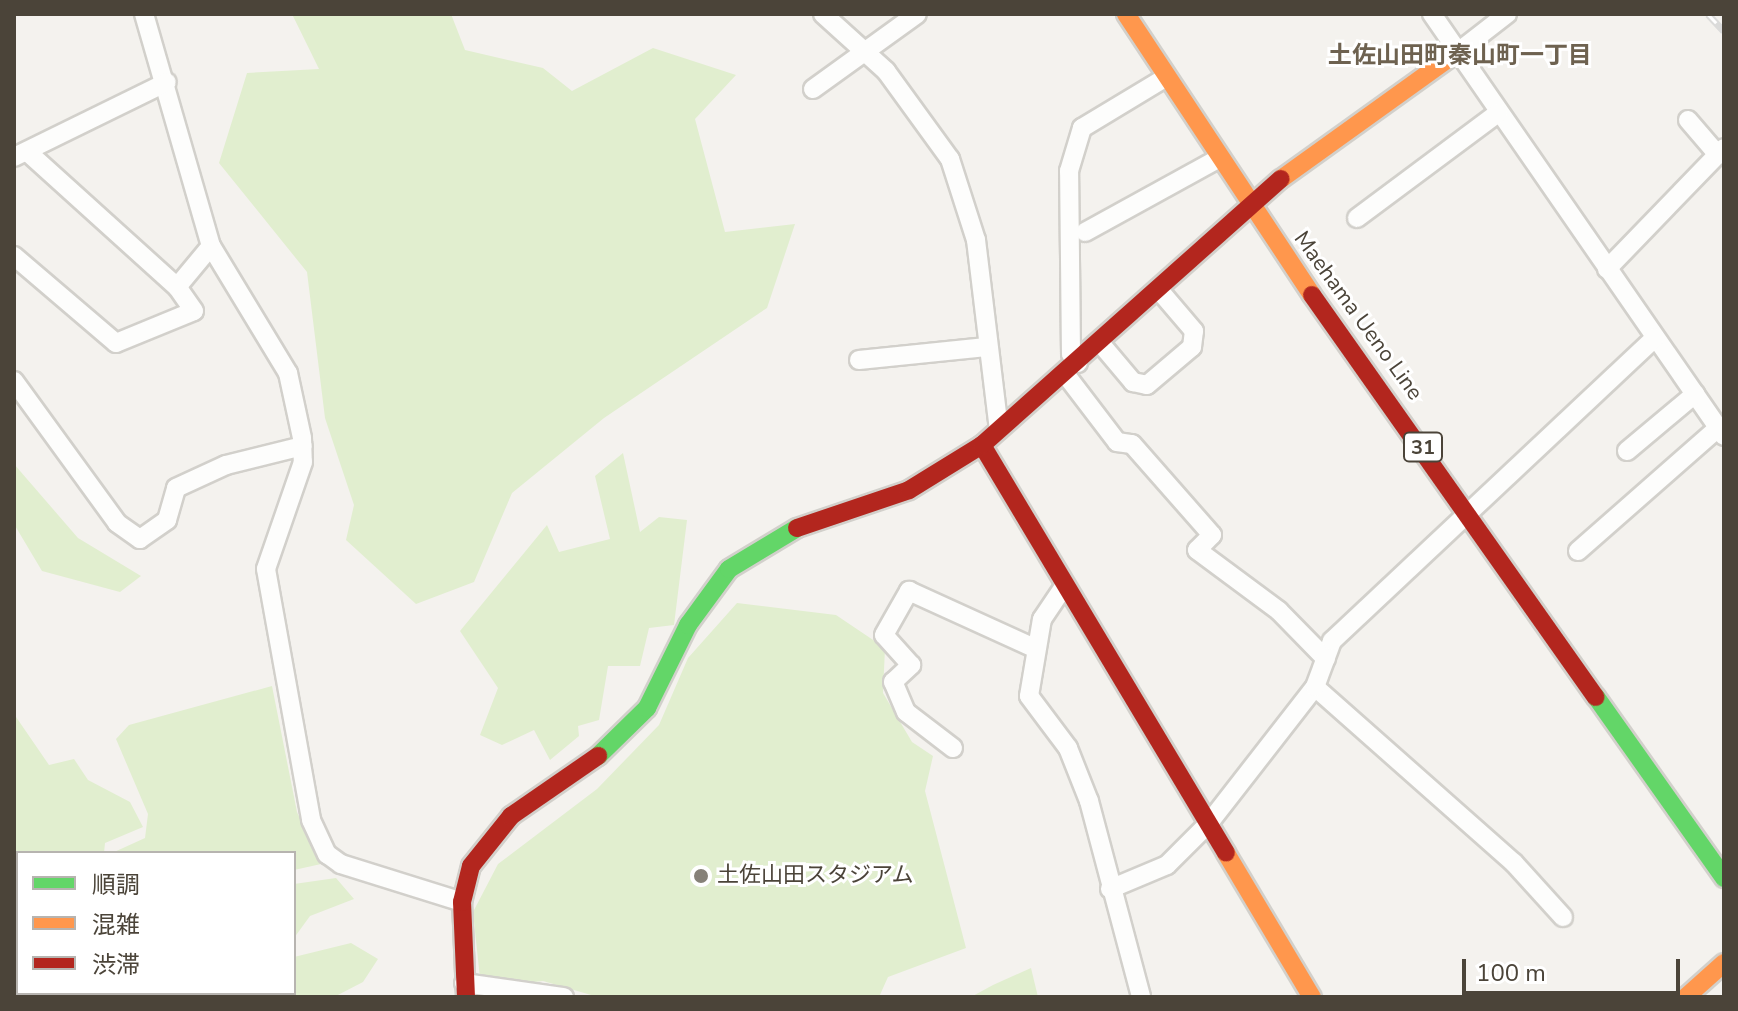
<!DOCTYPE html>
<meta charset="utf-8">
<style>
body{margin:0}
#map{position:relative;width:1738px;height:1011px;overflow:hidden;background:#f4f2ee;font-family:"Nunito Sans","Noto Sans JP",sans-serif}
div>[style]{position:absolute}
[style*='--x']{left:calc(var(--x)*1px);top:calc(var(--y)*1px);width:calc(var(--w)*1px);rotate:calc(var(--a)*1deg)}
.green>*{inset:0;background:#e1eecf}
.roads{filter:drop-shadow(2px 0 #d2d0cb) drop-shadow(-2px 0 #d2d0cb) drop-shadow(0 2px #d2d0cb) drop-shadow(0 -2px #d2d0cb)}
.street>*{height:18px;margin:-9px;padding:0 9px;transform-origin:9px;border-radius:9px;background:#fdfdfc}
.fast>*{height:18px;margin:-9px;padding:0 9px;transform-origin:9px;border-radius:9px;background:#63d668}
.slow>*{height:18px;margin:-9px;padding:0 9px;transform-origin:9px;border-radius:9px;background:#ff974d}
.jam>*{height:18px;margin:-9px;padding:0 9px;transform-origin:9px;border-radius:9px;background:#b3261e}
.rail>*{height:7px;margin-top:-3.5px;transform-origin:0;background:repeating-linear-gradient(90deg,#fff 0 12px,#dbdbda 0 24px);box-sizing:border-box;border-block:2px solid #dbdbda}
.dots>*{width:22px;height:22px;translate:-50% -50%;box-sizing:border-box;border:4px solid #fff;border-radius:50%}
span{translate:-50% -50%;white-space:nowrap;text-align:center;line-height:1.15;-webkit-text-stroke:6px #fff;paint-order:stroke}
.shield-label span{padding:2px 6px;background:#fff;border:2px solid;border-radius:6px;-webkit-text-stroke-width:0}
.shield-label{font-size:20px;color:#4b4439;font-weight:700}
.street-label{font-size:22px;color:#4b4439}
.poi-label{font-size:22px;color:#4b4439}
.left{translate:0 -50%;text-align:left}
.neighbourhood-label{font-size:24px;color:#6e6250;font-weight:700}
.frame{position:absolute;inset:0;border:16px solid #4b4439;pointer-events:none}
.legend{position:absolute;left:16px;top:851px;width:280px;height:144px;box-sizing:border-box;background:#fff;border:2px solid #b7b4b0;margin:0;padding:10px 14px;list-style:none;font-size:24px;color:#4b4439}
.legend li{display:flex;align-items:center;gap:16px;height:40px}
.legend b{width:40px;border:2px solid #b7b4b0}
.scale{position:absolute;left:1462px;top:959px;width:218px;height:36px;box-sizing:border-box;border:4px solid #4b4439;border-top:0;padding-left:10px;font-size:24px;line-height:28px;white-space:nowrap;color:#4b4439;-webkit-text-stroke:6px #fff;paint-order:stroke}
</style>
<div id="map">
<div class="green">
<div style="clip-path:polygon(292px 14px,451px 14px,465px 50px,543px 68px,572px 91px,653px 48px,736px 75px,695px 119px,725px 232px,795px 224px,767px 308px,604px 418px,512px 493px,474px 582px,416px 604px,346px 540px,354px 505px,325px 418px,307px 272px,219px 163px,247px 73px,319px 69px)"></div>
<div style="clip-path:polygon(623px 453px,640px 532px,659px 517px,687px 520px,674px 625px,649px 628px,640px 666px,608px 666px,599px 720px,578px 726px,579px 736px,550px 760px,534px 730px,502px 745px,480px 735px,498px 688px,460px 631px,547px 525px,559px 552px,610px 539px,595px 476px)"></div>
<div style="clip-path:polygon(14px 464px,78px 538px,141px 576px,120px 592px,42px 571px,14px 524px)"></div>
<div style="clip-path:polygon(737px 603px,836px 615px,885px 648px,883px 693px,912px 742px,933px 756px,925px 791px,966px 948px,888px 977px,879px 997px,598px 997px,543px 981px,481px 988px,473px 912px,498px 864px,597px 789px,659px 725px,688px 658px)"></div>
<div style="clip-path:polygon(272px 686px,297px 812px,321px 864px,294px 870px,294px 853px,112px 853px,145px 838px,148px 814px,116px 739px,129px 725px)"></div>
<div style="clip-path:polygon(14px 714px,49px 765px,74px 759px,88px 780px,130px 802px,143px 827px,105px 843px,104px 853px,18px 853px,18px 993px,294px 993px,294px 957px,351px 943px,378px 959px,363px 982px,334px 997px,14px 997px)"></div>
<div style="clip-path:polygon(336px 878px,354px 899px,310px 916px,294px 938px,294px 884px)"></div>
<div style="clip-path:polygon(1031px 968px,1038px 997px,971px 997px,993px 985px)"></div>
</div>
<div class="roads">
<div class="street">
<div style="--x:144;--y:14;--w:241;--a:73.9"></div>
<div style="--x:211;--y:246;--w:149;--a:58.8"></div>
<div style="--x:288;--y:373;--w:66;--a:77.8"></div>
<div style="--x:302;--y:438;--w:24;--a:88"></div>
<div style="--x:303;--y:462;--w:113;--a:109.1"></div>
<div style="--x:266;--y:569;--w:255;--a:79.8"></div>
<div style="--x:311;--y:820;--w:38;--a:65"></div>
<div style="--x:327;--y:854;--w:17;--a:36"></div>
<div style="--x:341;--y:864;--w:127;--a:17.4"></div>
<div style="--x:823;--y:14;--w:85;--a:42.1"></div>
<div style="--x:886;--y:71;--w:109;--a:54"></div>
<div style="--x:950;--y:159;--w:85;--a:72.2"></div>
<div style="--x:976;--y:240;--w:191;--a:83.1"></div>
<div style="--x:1432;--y:14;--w:513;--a:55.32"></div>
<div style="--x:1458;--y:52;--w:62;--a:-37.8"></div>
<div style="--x:813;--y:89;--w:128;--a:-35.8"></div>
<div style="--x:1688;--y:120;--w:46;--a:49.4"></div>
<div style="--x:14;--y:157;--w:170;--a:-26.1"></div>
<div style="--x:1357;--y:218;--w:176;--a:-36.7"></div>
<div style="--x:1085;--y:232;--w:149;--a:-28.8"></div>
<div style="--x:14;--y:256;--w:134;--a:40.5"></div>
<div style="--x:116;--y:343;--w:84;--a:-22.3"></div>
<div style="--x:194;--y:311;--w:29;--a:-125"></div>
<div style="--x:177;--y:287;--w:198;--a:-137.9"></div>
<div style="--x:1607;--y:269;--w:168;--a:-46"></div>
<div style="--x:177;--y:287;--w:53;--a:-50.3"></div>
<div style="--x:1101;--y:344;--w:50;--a:49.9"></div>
<div style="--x:1133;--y:382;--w:14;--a:12"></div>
<div style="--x:1147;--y:385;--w:59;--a:-40.2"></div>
<div style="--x:1192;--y:347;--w:16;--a:-83"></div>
<div style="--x:1194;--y:331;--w:54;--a:-130.5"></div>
<div style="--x:859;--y:360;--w:128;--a:-5.8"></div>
<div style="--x:1078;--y:363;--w:11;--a:-128"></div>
<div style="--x:1071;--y:354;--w:183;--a:-90.6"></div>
<div style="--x:1069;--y:171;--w:45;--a:-73.2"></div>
<div style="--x:1082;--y:128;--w:97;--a:-31.1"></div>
<div style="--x:1066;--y:375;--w:84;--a:52.7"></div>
<div style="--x:1117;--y:442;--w:15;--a:8"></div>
<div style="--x:1132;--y:444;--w:121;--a:48.7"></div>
<div style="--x:1212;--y:535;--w:21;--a:135"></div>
<div style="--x:1197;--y:550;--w:102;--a:36.6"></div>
<div style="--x:1279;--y:611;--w:67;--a:45.6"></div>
<div style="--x:14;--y:381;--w:175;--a:54"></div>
<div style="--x:117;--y:523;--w:28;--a:35"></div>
<div style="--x:140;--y:539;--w:33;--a:-35"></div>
<div style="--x:167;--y:520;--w:33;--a:-74"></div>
<div style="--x:176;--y:488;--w:55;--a:-24.7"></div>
<div style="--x:226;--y:465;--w:79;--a:-13.9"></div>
<div style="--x:1627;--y:451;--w:89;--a:-40"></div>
<div style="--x:1578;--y:551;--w:186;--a:-41.3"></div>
<div style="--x:1063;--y:588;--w:37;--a:124"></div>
<div style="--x:1042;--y:619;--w:78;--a:99.6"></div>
<div style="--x:1029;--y:696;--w:65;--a:53.1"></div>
<div style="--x:1068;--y:748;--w:57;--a:68.4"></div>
<div style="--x:1089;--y:801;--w:203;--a:75.1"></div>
<div style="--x:1315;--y:687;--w:266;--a:41.5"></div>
<div style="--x:1514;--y:863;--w:73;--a:47.8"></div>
<div style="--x:953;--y:748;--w:59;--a:-142.5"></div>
<div style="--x:906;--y:712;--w:33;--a:-113"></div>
<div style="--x:893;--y:682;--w:25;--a:-43"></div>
<div style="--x:911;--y:665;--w:40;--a:-132"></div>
<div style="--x:884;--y:635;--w:51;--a:-60.4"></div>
<div style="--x:909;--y:591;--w:140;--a:24.5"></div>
<div style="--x:1110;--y:889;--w:62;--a:-22.8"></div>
<div style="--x:1167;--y:865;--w:59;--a:-45"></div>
<div style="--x:1209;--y:823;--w:172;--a:-52.1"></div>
<div style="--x:1315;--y:687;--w:49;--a:-69.7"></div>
<div style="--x:1332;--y:641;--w:443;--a:-43.2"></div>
<div style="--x:464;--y:983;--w:101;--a:8"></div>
</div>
<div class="fast">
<div style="--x:1596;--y:697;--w:222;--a:54.7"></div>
<div style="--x:598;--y:756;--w:69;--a:-44.4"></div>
<div style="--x:647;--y:708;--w:93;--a:-63.7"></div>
<div style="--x:688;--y:625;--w:69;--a:-53.8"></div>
<div style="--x:729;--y:569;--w:79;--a:-31.1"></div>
</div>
<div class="slow">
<div style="--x:1126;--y:14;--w:337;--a:56.5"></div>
<div style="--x:1281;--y:179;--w:218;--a:-35.7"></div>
<div style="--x:1226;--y:853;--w:168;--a:59.2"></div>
<div style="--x:1686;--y:997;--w:51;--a:-41.8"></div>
</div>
<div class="jam">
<div style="--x:1312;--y:295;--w:492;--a:54.8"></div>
<div style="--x:982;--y:445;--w:475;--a:59.1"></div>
<div style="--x:797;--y:528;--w:118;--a:-18.7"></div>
<div style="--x:909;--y:490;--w:86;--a:-31.7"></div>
<div style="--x:982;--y:445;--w:400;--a:-41.7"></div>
<div style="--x:466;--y:997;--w:95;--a:-92.4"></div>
<div style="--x:462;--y:902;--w:37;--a:-76"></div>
<div style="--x:471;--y:866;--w:64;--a:-51.3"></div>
<div style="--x:511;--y:816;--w:106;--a:-34.6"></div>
</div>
</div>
<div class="rail">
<div style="--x:1708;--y:14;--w:23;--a:47"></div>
</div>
<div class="dots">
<div style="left:701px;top:876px;background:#868178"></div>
</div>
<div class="shield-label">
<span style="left:1423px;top:447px">31</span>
</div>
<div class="street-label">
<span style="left:1358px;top:316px;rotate:54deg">Maehama Ueno Line</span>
</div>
<div class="poi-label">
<span class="left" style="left:717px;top:876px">土佐山田スタジアム</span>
</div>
<div class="neighbourhood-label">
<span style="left:1460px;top:56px">土佐山田町秦山町一丁目</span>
</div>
<div class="frame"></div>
<ul class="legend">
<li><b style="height:10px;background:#63d668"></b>順調</li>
<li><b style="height:10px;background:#ff974d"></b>混雑</li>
<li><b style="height:10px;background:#b3261e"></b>渋滞</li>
</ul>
<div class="scale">100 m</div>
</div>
